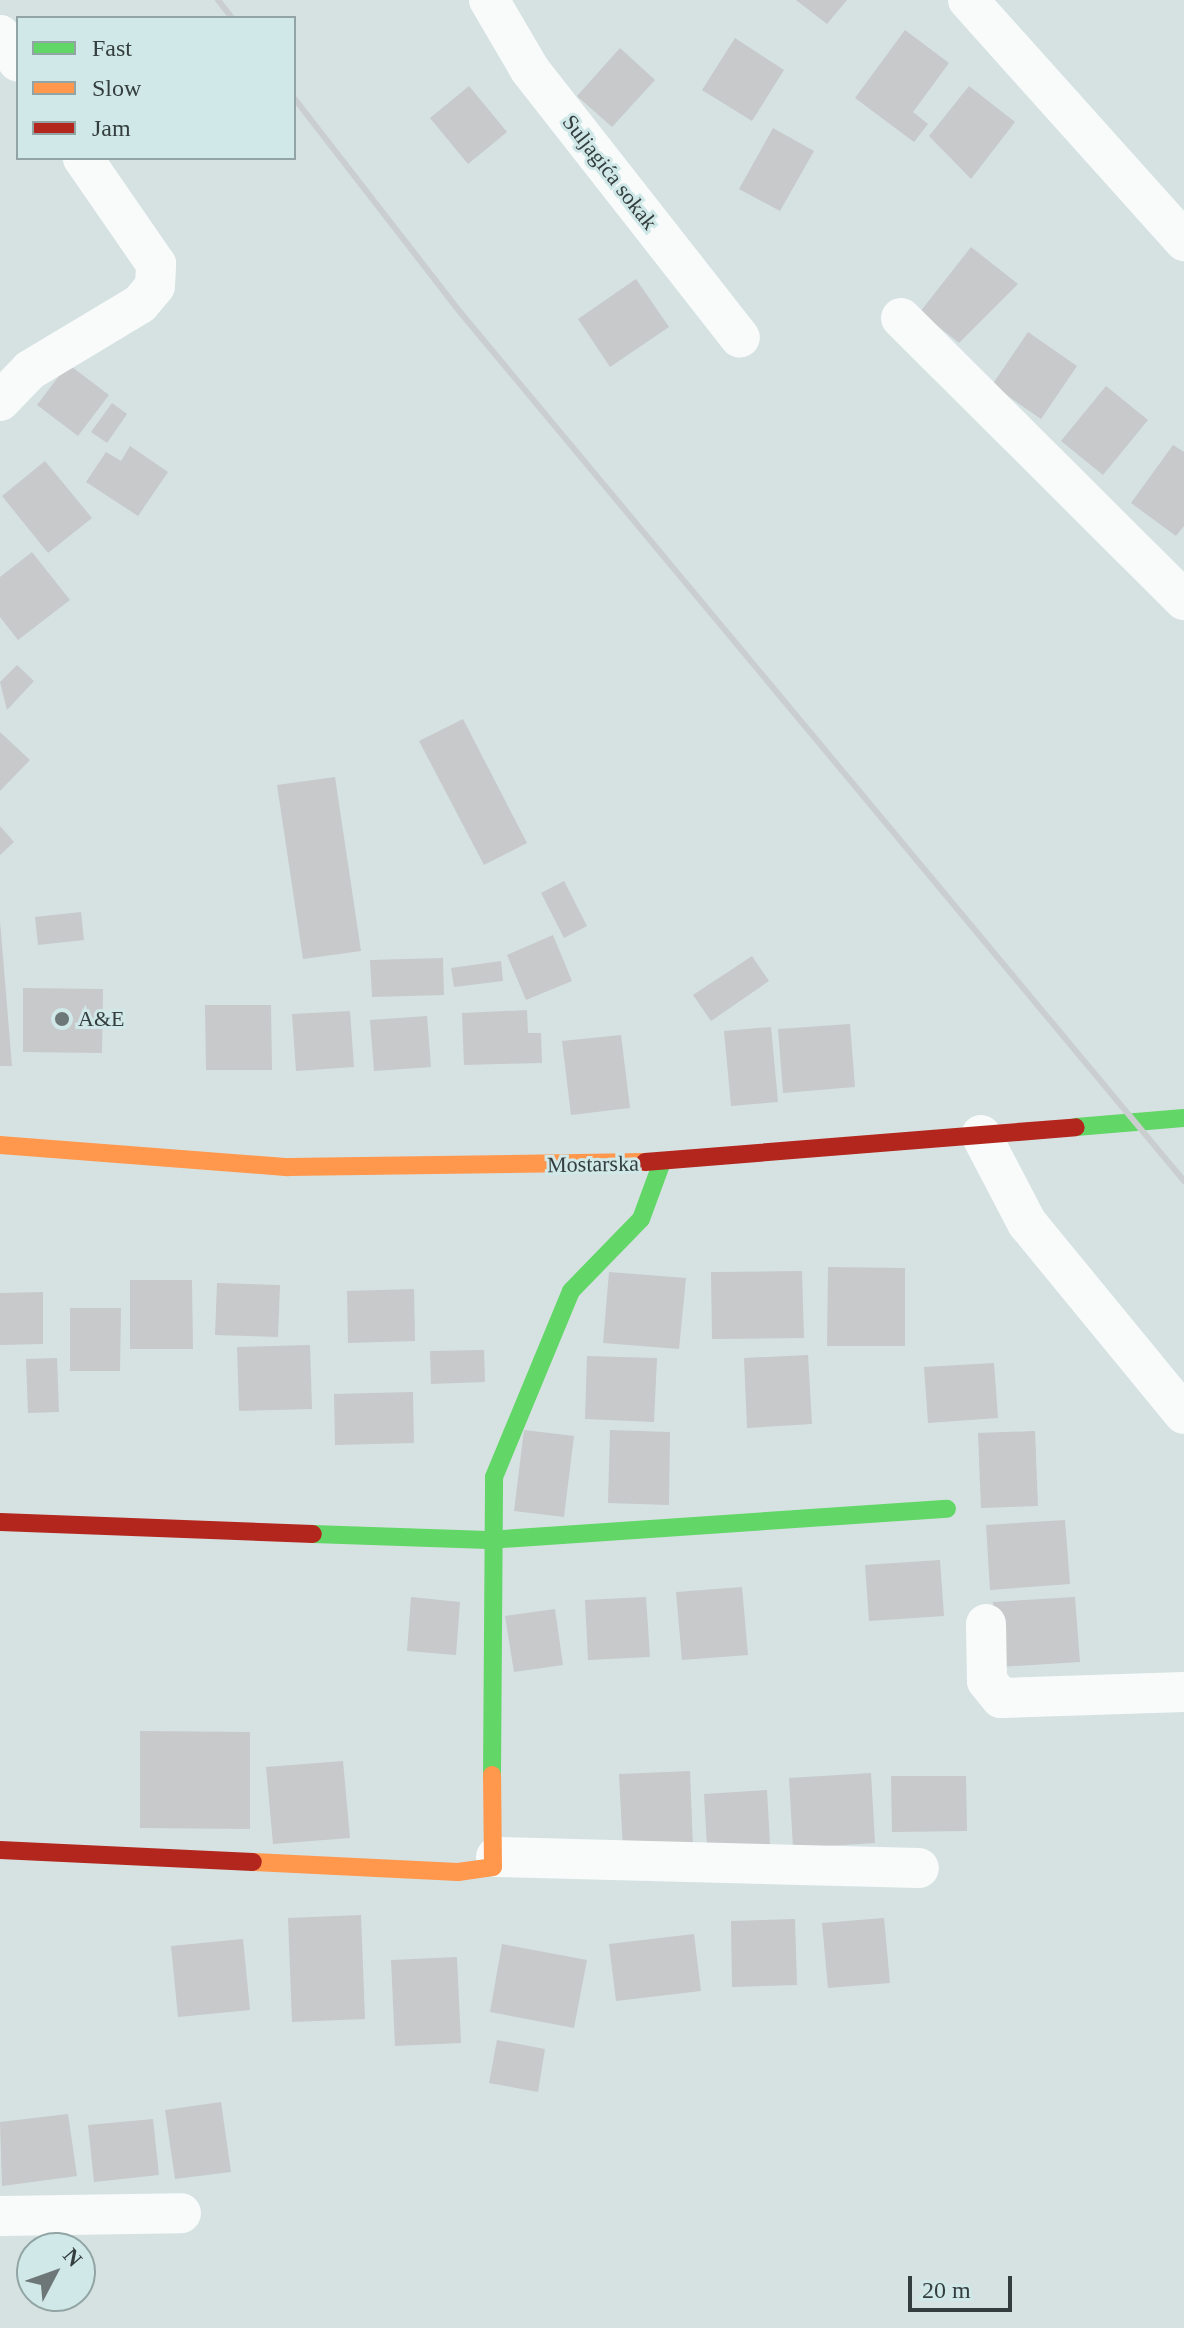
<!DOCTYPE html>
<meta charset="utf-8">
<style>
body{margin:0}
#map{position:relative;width:1184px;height:2328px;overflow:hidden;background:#d6e2e2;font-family:"Times New Roman",serif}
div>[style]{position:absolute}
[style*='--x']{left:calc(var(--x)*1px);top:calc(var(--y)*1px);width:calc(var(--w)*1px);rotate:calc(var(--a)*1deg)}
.building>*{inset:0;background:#c7c9cb}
.street>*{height:40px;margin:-20px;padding:0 20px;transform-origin:20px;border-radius:20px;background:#f9fbfb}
.fast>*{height:18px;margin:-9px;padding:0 9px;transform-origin:9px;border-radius:9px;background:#63d668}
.slow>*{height:18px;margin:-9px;padding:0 9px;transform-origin:9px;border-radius:9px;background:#ff974d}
.jam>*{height:18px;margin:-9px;padding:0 9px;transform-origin:9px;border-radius:9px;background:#b3261e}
.rail>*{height:6px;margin:-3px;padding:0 3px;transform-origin:3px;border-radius:3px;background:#cbcece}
.dots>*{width:22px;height:22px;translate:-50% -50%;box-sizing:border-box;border:4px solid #d0e8e8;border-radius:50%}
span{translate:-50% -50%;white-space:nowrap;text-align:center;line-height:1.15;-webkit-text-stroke:6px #d0e8e8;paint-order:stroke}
.street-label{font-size:22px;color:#353e3e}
.poi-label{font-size:22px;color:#353e3e}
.left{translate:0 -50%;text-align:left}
.legend{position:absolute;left:16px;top:16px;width:280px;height:144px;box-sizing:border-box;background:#d0e8e8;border:2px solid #92a4a4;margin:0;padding:10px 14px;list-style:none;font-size:24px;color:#353e3e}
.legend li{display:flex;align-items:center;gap:16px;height:40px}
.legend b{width:40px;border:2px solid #92a4a4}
.north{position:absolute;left:16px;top:2232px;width:80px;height:80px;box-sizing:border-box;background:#d0e8e8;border:2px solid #92a4a4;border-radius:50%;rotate:49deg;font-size:22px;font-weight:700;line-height:32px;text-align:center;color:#353e3e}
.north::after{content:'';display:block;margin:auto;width:28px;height:36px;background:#6d7777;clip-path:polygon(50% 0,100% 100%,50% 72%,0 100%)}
.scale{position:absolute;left:908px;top:2276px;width:104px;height:36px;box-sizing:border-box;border:4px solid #353e3e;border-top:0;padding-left:10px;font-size:24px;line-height:28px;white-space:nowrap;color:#353e3e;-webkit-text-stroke:6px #d0e8e8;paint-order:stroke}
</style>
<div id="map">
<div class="building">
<div style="clip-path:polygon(796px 0,847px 0,827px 24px)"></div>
<div style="clip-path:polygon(905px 30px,949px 63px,913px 112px,928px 124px,914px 142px,855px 98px)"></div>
<div style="clip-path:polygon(735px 38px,784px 70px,752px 121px,702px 90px)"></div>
<div style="clip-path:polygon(620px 48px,655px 80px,612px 127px,577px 96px)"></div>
<div style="clip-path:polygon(469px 86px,507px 132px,468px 164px,430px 118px)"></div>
<div style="clip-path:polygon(969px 86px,1015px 122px,971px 179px,929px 136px)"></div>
<div style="clip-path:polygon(773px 128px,814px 151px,780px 211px,739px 189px)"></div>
<div style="clip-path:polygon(971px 247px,1018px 284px,959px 343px,920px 312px)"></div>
<div style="clip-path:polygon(636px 279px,669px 327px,610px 367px,578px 319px)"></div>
<div style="clip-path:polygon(1028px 332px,1077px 366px,1041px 419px,992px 385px)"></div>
<div style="clip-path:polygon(68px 364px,109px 395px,78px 436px,37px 405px)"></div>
<div style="clip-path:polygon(1106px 386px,1148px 420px,1103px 475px,1061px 441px)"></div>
<div style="clip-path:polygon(112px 403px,127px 414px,107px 443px,91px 432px)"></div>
<div style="clip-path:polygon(1173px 445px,1184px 452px,1184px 526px,1176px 536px,1131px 503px)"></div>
<div style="clip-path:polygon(130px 446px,168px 472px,138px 516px,86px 482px,106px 452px,121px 461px)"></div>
<div style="clip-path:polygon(45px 461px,92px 518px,48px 553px,2px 496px)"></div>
<div style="clip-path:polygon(32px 552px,70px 600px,18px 640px,0 617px,0 577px)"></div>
<div style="clip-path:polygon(17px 665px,34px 681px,7px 710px,0 682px)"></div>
<div style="clip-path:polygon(463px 719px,527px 843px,484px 865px,419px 741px)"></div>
<div style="clip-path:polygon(0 732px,30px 760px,0 791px)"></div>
<div style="clip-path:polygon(335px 777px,361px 951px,303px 959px,277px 785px)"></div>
<div style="clip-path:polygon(0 826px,14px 842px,0 855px)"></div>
<div style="clip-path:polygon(564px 881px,587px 926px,564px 938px,541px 893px)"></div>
<div style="clip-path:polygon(81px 912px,84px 940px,38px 945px,35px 917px)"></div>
<div style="clip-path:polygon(0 921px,12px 1066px,0 1066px)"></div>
<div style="clip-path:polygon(553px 935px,572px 981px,526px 1000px,507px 955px)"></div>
<div style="clip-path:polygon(752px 956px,769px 981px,711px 1021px,693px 995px)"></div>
<div style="clip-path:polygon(443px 958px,444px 995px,372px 997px,370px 960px)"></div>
<div style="clip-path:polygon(501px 961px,503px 981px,454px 987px,451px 968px)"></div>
<div style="clip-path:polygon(23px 988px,103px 989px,102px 1053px,23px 1052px)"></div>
<div style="clip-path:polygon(205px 1005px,271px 1005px,272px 1070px,206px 1070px)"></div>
<div style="clip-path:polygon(527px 1010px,528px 1033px,541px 1033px,542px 1063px,464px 1065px,462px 1013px)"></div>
<div style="clip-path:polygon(350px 1011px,354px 1067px,296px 1071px,292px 1014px)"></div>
<div style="clip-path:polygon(427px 1016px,431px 1067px,374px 1071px,370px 1020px)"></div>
<div style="clip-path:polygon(850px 1024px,855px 1087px,783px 1093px,778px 1029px)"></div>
<div style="clip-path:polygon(771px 1027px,778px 1102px,731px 1106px,724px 1031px)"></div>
<div style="clip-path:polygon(621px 1035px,630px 1108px,571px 1115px,562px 1041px)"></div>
<div style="clip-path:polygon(828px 1267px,905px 1268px,905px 1346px,827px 1346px)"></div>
<div style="clip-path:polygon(802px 1271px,804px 1338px,712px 1339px,711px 1272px)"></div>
<div style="clip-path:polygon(609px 1272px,686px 1278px,679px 1349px,603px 1343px)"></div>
<div style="clip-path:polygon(130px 1280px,192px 1280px,193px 1349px,130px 1349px)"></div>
<div style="clip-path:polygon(217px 1283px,280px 1285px,278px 1337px,215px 1335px)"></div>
<div style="clip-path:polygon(414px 1289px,415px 1341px,348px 1343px,347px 1291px)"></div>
<div style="clip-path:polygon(43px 1292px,43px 1344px,0 1345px,0 1293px)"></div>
<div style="clip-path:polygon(70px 1308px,121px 1308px,120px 1371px,70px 1371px)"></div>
<div style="clip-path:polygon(310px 1345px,312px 1409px,239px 1411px,237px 1347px)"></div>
<div style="clip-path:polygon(484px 1350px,485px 1382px,431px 1384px,430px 1351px)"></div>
<div style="clip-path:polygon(808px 1355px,812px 1424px,747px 1428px,744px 1358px)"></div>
<div style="clip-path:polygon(587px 1356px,657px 1358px,654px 1422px,585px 1419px)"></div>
<div style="clip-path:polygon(57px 1358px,59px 1412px,28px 1413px,26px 1359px)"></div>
<div style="clip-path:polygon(994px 1363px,998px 1418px,928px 1423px,924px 1367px)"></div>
<div style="clip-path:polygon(413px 1392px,414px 1443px,335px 1445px,334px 1394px)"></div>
<div style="clip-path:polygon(524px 1430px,574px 1436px,564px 1517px,514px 1511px)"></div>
<div style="clip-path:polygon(610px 1430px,670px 1432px,669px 1505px,608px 1503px)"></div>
<div style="clip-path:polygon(1035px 1431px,1038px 1506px,981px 1508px,978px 1433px)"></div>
<div style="clip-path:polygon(1065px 1520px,1070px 1584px,990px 1590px,986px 1525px)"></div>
<div style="clip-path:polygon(940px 1560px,944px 1616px,869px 1621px,865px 1565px)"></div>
<div style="clip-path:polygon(742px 1587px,748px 1655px,682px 1660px,676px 1592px)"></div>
<div style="clip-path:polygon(411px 1597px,460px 1602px,456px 1655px,407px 1651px)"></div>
<div style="clip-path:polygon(646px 1597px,650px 1657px,588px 1660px,585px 1600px)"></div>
<div style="clip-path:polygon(1075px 1597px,1080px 1662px,998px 1667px,993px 1602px)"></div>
<div style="clip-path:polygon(555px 1609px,563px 1665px,514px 1672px,505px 1616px)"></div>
<div style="clip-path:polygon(140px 1731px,250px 1732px,250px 1829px,140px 1828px)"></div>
<div style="clip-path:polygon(343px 1761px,350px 1838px,273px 1844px,266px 1767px)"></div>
<div style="clip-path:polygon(690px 1771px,693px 1847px,623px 1851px,619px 1774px)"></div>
<div style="clip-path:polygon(871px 1773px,875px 1843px,793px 1848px,789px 1778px)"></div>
<div style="clip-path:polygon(891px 1776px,966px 1776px,967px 1831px,892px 1832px)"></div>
<div style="clip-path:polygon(767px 1790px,770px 1844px,707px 1847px,704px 1794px)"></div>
<div style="clip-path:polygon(361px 1915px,365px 2019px,292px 2022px,288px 1918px)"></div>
<div style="clip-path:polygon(884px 1918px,890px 1983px,828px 1988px,822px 1923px)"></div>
<div style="clip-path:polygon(795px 1919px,797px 1985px,732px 1987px,731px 1921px)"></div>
<div style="clip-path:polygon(694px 1934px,701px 1991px,616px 2001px,609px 1944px)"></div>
<div style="clip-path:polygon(243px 1939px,250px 2010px,178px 2017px,171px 1946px)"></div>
<div style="clip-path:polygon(502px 1944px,587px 1960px,574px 2028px,490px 2012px)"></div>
<div style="clip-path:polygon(457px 1957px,461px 2043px,395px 2046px,391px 1960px)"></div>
<div style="clip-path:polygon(497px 2040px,545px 2049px,538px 2092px,489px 2083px)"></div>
<div style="clip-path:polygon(221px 2102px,231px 2172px,175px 2179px,165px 2110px)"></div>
<div style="clip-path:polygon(68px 2114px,77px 2176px,2px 2186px,0 2122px)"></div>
<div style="clip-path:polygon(153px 2119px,159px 2175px,94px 2182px,88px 2125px)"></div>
</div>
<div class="street">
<div style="--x:489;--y:0;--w:81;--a:59.6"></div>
<div style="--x:530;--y:70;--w:340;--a:51.9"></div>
<div style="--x:968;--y:0;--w:324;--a:48.1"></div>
<div style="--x:0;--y:35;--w:32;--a:56"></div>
<div style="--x:901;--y:318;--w:400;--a:44.9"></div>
<div style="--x:0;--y:401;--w:43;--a:-45.9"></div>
<div style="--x:30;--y:370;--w:128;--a:-31"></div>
<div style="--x:140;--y:304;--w:23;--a:-50"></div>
<div style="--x:155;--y:286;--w:22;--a:-87"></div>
<div style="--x:156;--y:264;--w:129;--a:-124.6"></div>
<div style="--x:981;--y:1135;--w:99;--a:62.4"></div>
<div style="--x:1027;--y:1223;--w:247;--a:50.6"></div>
<div style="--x:986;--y:1624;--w:57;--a:89"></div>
<div style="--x:987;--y:1681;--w:22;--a:51"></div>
<div style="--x:1001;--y:1698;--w:183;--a:-1.9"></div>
<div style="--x:496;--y:1857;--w:423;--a:1.5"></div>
<div style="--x:0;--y:2216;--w:181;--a:-0.9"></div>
</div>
<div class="fast">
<div style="--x:1076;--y:1127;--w:108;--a:-4.8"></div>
<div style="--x:313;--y:1534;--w:175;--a:2"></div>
<div style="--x:488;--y:1540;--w:460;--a:-3.9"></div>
<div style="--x:492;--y:1775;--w:298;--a:-89.6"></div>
<div style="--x:494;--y:1477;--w:201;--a:-67.5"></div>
<div style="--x:571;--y:1291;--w:100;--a:-45.8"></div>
<div style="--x:641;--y:1219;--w:61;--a:-69.8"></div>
</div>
<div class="slow">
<div style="--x:0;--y:1145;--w:289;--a:4.4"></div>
<div style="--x:288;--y:1167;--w:357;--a:-0.8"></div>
<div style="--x:253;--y:1862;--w:205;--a:2.8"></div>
<div style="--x:458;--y:1872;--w:35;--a:-8"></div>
<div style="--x:493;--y:1867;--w:92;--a:-90.6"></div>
</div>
<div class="jam">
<div style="--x:645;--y:1162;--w:432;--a:-4.6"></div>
<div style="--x:0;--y:1522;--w:313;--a:2.2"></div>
<div style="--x:0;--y:1850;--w:253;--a:2.7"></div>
</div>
<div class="rail">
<div style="--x:218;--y:0;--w:23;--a:52"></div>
<div style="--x:294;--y:98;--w:271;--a:52.2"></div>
<div style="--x:460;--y:312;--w:1131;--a:50.2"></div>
</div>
<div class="dots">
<div style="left:62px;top:1019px;background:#6d7777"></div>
</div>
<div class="street-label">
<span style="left:610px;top:172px;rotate:52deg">Suljagića sokak</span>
<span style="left:593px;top:1164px;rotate:-1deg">Mostarska</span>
</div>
<div class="poi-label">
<span class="left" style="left:78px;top:1019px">A&amp;E</span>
</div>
<ul class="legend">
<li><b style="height:10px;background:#63d668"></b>Fast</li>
<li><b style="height:10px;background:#ff974d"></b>Slow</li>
<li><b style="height:10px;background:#b3261e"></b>Jam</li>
</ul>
<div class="north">N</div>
<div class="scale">20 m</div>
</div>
